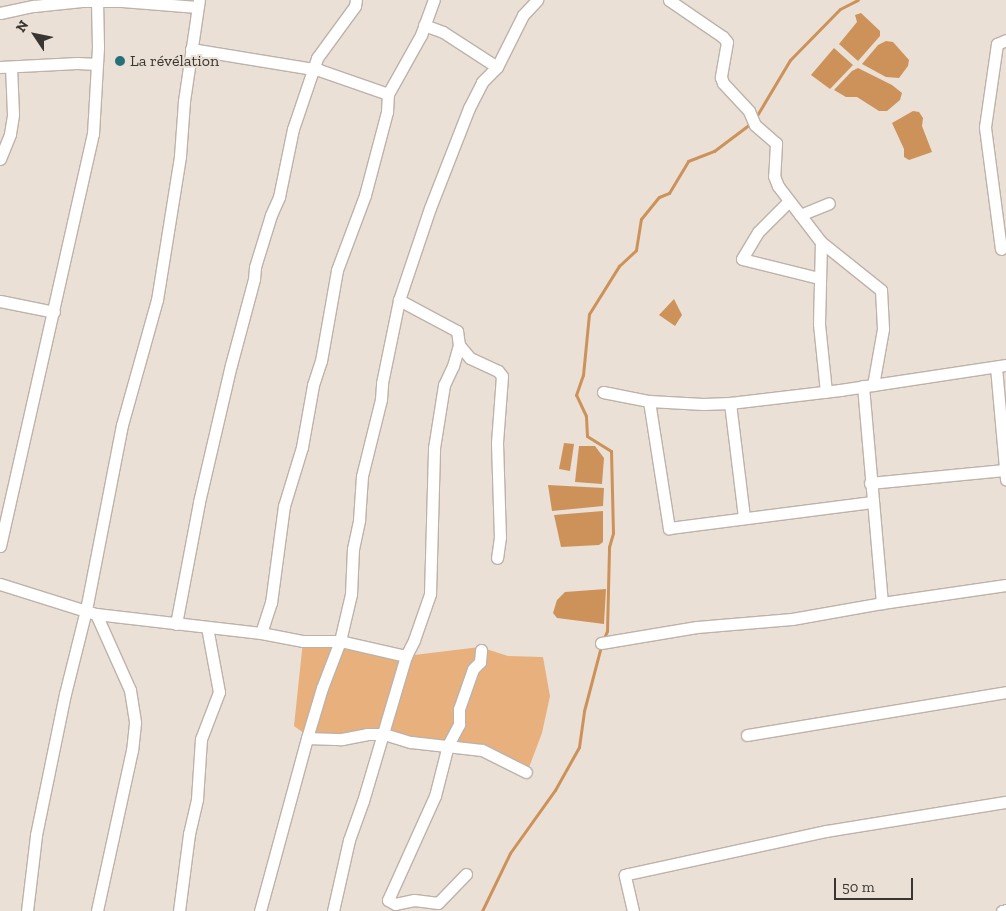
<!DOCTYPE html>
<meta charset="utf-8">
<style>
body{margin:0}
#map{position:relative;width:1006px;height:911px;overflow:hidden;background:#eae0d6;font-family:"Zilla Slab",serif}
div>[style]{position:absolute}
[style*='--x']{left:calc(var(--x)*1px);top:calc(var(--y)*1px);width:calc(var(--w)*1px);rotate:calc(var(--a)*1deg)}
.green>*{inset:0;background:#e8b07c}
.water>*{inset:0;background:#cd9259}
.stream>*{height:3px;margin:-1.5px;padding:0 1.5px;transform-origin:1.5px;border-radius:1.5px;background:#cd9259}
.roads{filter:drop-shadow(1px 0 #bdb2a9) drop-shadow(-1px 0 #bdb2a9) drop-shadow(0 1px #bdb2a9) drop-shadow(0 -1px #bdb2a9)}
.street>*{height:11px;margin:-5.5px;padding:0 5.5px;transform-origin:5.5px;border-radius:5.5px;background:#fff}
.dots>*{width:14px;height:14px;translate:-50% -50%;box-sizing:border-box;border:2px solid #eae0d6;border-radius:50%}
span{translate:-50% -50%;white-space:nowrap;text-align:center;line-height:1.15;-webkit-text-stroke:4px #eae0d6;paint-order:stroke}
.poi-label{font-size:16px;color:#393531}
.left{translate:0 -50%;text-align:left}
.north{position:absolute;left:10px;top:10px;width:50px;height:50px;-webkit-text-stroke:4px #eae0d6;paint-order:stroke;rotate:304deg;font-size:14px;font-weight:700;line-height:20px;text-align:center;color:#393531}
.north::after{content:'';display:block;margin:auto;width:18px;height:22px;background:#393531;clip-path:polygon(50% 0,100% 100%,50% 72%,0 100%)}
.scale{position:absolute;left:834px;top:878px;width:79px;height:22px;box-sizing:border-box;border:2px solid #393531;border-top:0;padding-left:6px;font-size:15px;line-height:18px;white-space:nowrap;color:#393531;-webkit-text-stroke:4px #eae0d6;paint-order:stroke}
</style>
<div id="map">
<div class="green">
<div style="clip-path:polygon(303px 641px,406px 656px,480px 647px,508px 656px,543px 657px,550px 696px,542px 733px,528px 770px,502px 758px,428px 740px,308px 736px,294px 726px)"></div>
</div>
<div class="water">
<div style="clip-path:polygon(861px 13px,880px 31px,880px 36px,858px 61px,839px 44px,857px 22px,855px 15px)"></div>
<div style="clip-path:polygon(886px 41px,893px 42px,909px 60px,908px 66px,899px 78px,886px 77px,862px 64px,878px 45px)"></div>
<div style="clip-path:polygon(834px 48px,853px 65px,830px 89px,811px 75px)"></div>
<div style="clip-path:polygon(858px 68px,892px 85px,902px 93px,900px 100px,887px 111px,879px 111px,857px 97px,846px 97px,834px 90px,852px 71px)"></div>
<div style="clip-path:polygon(913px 111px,919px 112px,923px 118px,922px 126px,932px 152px,909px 160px,904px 157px,904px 149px,892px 123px)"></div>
<div style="clip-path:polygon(674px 299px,682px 315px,675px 326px,659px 315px)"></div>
<div style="clip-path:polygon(564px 443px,574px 444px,570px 471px,559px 469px)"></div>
<div style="clip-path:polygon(579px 446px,595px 446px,604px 458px,602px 484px,575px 482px)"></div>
<div style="clip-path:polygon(548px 485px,604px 488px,603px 506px,552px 511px)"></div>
<div style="clip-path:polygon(603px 511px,603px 542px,599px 545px,561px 547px,554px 515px)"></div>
<div style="clip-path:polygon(606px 589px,604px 624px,557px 618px,553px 613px,557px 600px,565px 592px)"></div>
</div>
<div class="stream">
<div style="--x:756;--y:117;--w:66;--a:-59.2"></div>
<div style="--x:790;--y:60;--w:71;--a:-45.6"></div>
<div style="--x:840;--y:9;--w:20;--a:-27"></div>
<div style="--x:603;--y:640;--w:10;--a:-66"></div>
<div style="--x:607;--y:631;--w:84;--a:-88.6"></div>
<div style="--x:609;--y:547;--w:15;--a:-74"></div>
<div style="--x:613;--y:533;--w:82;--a:-91.4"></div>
<div style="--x:611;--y:451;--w:28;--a:-148"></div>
<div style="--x:587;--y:436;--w:20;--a:-93"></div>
<div style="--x:586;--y:416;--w:23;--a:-115"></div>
<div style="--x:576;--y:395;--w:21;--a:-71"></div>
<div style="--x:583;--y:375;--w:61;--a:-84.4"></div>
<div style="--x:589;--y:314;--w:57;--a:-58"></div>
<div style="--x:619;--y:266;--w:23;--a:-43"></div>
<div style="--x:636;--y:250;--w:31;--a:-81"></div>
<div style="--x:641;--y:219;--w:28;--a:-51"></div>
<div style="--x:659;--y:197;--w:11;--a:-22"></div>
<div style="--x:669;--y:193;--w:37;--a:-59"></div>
<div style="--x:688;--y:161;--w:28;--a:-21"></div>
<div style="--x:714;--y:151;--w:45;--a:-36.9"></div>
<div style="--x:482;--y:911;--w:64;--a:-64.2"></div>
<div style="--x:510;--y:853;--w:77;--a:-54.5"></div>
<div style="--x:555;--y:790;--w:49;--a:-60.8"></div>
<div style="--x:579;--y:747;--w:36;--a:-82"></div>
<div style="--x:584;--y:711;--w:67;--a:-75.3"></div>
</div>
<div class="roads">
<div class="street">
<div style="--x:669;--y:0;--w:65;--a:34.4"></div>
<div style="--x:723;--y:37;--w:6;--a:51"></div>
<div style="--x:727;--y:42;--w:36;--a:100"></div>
<div style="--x:721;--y:77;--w:6;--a:72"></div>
<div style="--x:723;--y:83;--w:38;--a:47"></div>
<div style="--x:749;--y:111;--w:15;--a:67"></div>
<div style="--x:755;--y:125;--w:28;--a:41"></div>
<div style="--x:776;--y:143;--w:33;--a:93"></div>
<div style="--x:774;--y:176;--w:11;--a:68"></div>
<div style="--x:778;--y:186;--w:71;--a:52.5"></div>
<div style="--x:821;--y:242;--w:77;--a:38.7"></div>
<div style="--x:881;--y:290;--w:39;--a:87"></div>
<div style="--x:883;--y:329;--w:57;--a:100.1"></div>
<div style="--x:0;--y:13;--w:35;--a:-12"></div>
<div style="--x:34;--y:6;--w:48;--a:-5.9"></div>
<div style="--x:82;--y:1;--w:40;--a:0"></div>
<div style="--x:122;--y:1;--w:75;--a:4.6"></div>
<div style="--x:424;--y:25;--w:20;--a:20"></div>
<div style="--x:443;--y:32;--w:64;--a:32.9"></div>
<div style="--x:191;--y:49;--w:130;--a:9.3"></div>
<div style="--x:319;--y:70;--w:73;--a:19.2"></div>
<div style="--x:0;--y:67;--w:77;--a:-3"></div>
<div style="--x:77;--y:63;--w:20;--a:3"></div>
<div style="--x:0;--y:159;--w:27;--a:-68"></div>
<div style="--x:10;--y:134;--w:20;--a:-81"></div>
<div style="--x:13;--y:114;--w:47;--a:-92.4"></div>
<div style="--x:789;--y:201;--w:44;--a:135"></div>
<div style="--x:758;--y:232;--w:31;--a:121"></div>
<div style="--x:742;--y:259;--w:79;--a:13.9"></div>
<div style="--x:800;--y:215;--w:31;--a:-22"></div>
<div style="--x:821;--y:242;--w:82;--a:91.4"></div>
<div style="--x:819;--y:324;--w:68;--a:84.1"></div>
<div style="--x:1001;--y:249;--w:123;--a:-97.5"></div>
<div style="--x:985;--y:127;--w:84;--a:-81.8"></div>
<div style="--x:997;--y:44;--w:10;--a:-24"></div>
<div style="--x:0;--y:301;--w:55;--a:11.5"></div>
<div style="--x:459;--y:345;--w:17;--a:50"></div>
<div style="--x:470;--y:358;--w:31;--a:25"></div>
<div style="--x:498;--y:371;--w:6;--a:51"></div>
<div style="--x:502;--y:376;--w:67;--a:94.3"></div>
<div style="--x:497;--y:443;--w:94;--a:88.2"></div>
<div style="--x:500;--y:537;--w:21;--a:98"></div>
<div style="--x:996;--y:367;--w:113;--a:84.9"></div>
<div style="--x:863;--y:386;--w:218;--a:85"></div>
<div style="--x:603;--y:392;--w:47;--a:11.1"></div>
<div style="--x:649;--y:401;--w:54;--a:3.2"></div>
<div style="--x:703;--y:404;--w:27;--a:-2"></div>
<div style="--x:730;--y:403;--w:111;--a:-6.7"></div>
<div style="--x:840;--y:390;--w:168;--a:-8.6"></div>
<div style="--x:649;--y:401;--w:129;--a:81.1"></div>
<div style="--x:669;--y:528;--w:205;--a:-7.3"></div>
<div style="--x:730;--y:403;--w:115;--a:83"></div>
<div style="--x:870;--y:483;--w:137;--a:-5.5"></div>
<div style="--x:0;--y:546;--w:422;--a:-77.3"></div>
<div style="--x:93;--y:134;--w:87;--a:-86.7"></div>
<div style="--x:98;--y:47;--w:46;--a:-91.2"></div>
<div style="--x:0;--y:584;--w:101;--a:17.4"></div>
<div style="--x:96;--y:614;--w:166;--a:6.6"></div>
<div style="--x:261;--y:633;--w:43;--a:10.8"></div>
<div style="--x:303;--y:641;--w:37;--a:0"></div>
<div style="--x:340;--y:641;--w:68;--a:12.8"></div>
<div style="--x:96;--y:614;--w:83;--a:65.9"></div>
<div style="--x:130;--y:690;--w:33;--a:81"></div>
<div style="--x:135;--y:723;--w:27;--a:96"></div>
<div style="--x:132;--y:750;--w:165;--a:102.3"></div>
<div style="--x:176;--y:624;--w:124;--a:-79.3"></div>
<div style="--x:199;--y:502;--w:141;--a:-76.9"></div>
<div style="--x:231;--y:365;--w:89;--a:-75"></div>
<div style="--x:254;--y:279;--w:12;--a:-85"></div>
<div style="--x:255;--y:267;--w:54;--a:-72.9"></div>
<div style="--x:271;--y:215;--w:20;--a:-66"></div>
<div style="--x:279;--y:197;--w:69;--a:-78.4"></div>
<div style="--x:293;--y:129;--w:75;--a:-71.3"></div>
<div style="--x:317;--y:58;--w:64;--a:-53.8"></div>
<div style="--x:355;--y:6;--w:6;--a:-81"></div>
<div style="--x:261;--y:633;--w:32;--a:-72"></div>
<div style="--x:271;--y:603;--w:98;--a:-82.4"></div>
<div style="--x:284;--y:506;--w:62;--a:-73"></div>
<div style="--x:302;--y:447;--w:63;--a:-79.9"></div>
<div style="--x:313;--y:385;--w:25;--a:-72"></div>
<div style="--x:321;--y:361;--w:92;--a:-80"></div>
<div style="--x:337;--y:270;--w:80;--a:-69.5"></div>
<div style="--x:365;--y:195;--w:86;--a:-75.2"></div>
<div style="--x:387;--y:112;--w:18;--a:-87"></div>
<div style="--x:388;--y:94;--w:68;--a:-60.8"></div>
<div style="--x:421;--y:35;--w:37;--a:-70"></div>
<div style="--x:601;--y:643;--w:97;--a:-9.5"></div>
<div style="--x:697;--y:627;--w:95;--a:-4.8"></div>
<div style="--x:792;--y:619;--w:91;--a:-10.1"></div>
<div style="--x:882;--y:603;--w:125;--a:-8.3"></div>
<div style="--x:747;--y:735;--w:263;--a:-9.4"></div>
<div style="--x:307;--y:738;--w:35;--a:2"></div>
<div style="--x:342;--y:739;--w:25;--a:-11"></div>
<div style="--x:367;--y:734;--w:17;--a:0"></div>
<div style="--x:384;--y:734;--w:28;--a:17"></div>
<div style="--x:411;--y:742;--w:71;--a:6.4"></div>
<div style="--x:482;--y:750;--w:49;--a:26.6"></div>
<div style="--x:466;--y:874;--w:40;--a:134"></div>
<div style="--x:438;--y:903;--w:24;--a:-173"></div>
<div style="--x:414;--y:900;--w:19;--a:168"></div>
<div style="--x:395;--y:904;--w:8;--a:-150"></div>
<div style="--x:388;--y:900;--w:114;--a:-65.7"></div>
<div style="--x:435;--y:796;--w:53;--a:-75.7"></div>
<div style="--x:448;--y:745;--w:24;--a:-62"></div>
<div style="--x:459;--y:724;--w:15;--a:-90"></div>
<div style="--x:459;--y:709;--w:42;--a:-70.7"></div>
<div style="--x:473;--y:669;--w:10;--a:-45"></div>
<div style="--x:480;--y:662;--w:12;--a:-85"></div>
<div style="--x:27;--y:911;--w:77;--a:-83.2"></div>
<div style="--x:36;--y:835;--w:144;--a:-78.4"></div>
<div style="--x:65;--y:694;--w:87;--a:-76"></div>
<div style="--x:86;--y:610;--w:188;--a:-79"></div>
<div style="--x:122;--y:425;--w:130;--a:-74.4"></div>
<div style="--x:157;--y:300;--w:146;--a:-80.9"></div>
<div style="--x:180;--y:156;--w:55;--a:-85.8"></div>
<div style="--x:184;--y:101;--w:102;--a:-81.6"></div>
<div style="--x:179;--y:911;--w:78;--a:-82.6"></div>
<div style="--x:189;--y:834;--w:36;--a:-77"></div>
<div style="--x:197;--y:799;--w:60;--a:-86.2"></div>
<div style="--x:201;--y:739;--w:50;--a:-69"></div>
<div style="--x:219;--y:692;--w:66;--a:-100.5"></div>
<div style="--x:260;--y:911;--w:179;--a:-74.8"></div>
<div style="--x:307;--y:738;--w:52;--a:-73.3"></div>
<div style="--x:322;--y:688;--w:50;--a:-69"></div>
<div style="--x:340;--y:641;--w:48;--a:-76.8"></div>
<div style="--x:351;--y:594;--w:45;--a:-87.5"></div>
<div style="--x:353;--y:549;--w:30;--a:-78"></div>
<div style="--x:359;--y:520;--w:44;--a:-86.1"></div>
<div style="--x:362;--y:476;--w:79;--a:-76.1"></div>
<div style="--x:381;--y:399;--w:16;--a:-86"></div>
<div style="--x:382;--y:383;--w:85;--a:-78.4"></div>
<div style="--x:399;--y:300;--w:97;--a:-71.4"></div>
<div style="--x:430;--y:208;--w:107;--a:-68.7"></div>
<div style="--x:469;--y:108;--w:29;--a:-63"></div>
<div style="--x:482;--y:82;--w:21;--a:-45"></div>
<div style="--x:497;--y:67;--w:58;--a:-63.4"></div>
<div style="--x:523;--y:15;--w:21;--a:-47"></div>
<div style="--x:333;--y:911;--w:73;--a:-77.3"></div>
<div style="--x:349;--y:840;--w:41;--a:-70.3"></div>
<div style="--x:363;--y:801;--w:151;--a:-73.5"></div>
<div style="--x:406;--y:656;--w:18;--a:-63"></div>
<div style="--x:414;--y:640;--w:49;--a:-70.8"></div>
<div style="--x:430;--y:594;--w:146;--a:-88.4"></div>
<div style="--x:434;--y:448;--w:64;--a:-81"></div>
<div style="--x:444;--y:385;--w:21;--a:-65"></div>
<div style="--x:453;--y:366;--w:22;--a:-74"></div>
<div style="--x:459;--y:345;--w:14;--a:-98"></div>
<div style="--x:457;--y:331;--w:66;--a:-151.9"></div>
<div style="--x:633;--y:911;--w:37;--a:-103"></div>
<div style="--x:625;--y:875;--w:3;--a:-18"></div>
<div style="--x:628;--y:874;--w:203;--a:-12.3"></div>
<div style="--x:826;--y:831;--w:182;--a:-9.2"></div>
<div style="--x:1002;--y:911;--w:4;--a:-14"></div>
</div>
</div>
<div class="dots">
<div style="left:120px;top:61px;background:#27707a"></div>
</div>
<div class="poi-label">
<span class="left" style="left:130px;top:61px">La révélation</span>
</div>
<div class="north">N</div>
<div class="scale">50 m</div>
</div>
